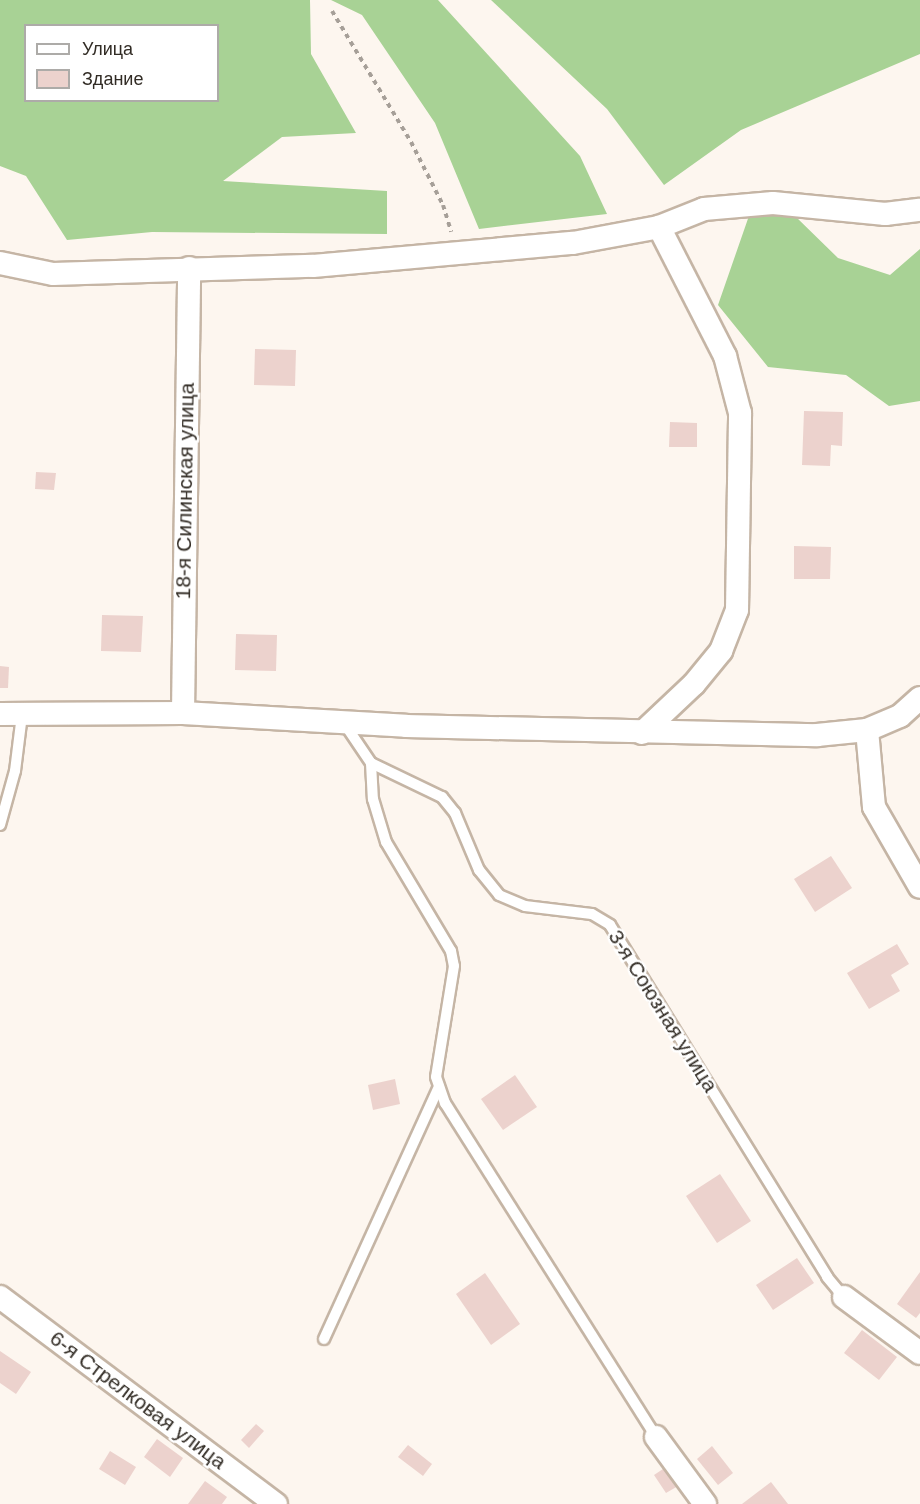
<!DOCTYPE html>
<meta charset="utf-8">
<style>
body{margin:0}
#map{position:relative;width:920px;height:1504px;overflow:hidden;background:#fdf6ef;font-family:Helvetica,sans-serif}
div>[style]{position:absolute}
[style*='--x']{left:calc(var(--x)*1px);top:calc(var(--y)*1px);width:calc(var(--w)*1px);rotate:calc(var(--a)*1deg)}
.forest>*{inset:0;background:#a8d295}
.building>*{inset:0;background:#ecd2cd}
.path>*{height:4px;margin-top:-2px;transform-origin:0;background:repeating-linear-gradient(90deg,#a69f98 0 4.5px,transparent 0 9px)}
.roads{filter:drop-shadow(2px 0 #c5b5a5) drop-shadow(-2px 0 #c5b5a5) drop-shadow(0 2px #c5b5a5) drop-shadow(0 -2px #c5b5a5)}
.service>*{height:10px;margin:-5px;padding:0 5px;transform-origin:5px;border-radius:5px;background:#fff}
.minor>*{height:22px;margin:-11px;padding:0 11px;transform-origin:11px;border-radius:11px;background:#fff}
span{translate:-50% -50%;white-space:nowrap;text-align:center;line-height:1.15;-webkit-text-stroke:5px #fff;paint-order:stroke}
.street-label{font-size:21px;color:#322c25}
.legend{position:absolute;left:24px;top:24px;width:195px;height:78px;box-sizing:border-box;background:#fff;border:2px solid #adaba8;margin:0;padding:8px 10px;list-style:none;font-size:18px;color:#322c25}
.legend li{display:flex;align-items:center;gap:12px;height:30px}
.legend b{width:30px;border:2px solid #adaba8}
</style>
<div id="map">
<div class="forest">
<div style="clip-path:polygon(evenodd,0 0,310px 0,311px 54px,356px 133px,282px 137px,223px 181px,387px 191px,387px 234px,152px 232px,67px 240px,26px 176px,0 166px,0 0,26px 26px,218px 26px,218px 100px,26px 100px,26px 26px)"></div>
<div style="clip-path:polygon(331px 0,438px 0,580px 156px,607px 214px,479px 229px,435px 123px,362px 15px)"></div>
<div style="clip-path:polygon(491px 0,920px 0,920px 54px,741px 130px,664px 185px,607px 109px)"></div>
<div style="clip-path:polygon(751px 210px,795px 216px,838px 258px,890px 275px,920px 249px,920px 401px,889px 406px,846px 375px,768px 367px,718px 305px)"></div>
</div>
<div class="building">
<div style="clip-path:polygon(255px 349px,296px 350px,295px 386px,254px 385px)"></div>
<div style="clip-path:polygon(804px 411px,843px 412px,842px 446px,831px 445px,830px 466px,802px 465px)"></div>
<div style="clip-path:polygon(670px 422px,697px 423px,697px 447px,669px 447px)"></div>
<div style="clip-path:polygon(36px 472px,56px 473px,54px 490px,35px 489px)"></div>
<div style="clip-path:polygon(794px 546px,831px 547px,830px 579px,794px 579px)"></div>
<div style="clip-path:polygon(102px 615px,143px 616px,141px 652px,101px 651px)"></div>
<div style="clip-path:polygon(236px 634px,277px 635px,276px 671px,235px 670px)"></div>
<div style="clip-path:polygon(0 666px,9px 667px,8px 688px,0 688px)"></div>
<div style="clip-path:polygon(831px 856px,852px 888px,815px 912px,794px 879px)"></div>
<div style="clip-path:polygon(897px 944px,909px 964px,891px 975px,900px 991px,869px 1009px,847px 973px)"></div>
<div style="clip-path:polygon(515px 1075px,537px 1107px,503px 1130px,481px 1099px)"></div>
<div style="clip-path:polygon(395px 1079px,400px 1104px,373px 1110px,368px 1085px)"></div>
<div style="clip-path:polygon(720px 1174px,751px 1221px,717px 1243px,686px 1196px)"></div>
<div style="clip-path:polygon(797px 1258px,814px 1283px,773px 1310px,756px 1285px)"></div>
<div style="clip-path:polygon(920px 1272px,920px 1313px,916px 1318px,897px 1304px)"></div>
<div style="clip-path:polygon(485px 1273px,520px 1324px,491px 1345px,456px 1294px)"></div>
<div style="clip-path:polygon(862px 1330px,897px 1357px,879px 1380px,844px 1353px)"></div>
<div style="clip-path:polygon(0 1351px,31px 1372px,16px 1394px,0 1383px)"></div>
<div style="clip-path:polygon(256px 1424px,264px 1431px,249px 1448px,241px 1440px)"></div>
<div style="clip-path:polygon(157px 1439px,183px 1458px,170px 1477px,144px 1457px)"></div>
<div style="clip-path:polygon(408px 1445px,432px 1464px,423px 1476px,398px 1457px)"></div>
<div style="clip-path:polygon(712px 1446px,733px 1473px,718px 1485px,697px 1459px)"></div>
<div style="clip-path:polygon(110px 1451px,136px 1467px,125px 1485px,99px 1469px)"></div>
<div style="clip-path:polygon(666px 1467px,678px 1486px,666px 1493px,654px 1475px)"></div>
<div style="clip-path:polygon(205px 1481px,227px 1497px,222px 1504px,188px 1504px)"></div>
<div style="clip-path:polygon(771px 1482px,788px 1504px,742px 1504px)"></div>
</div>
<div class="path">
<div style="--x:332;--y:11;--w:153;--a:58.9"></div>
<div style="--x:411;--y:142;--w:71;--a:63.1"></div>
<div style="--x:443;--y:205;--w:28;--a:73"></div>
</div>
<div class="roads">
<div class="service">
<div style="--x:344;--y:723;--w:48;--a:56"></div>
<div style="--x:371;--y:763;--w:36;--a:87"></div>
<div style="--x:373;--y:799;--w:45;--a:73.2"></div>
<div style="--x:386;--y:842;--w:127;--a:59.2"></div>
<div style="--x:451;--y:951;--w:15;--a:79"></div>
<div style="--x:454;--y:966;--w:112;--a:99.2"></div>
<div style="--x:436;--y:1077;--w:28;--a:71"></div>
<div style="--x:445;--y:1103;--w:395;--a:57.7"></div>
<div style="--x:371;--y:763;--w:79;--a:25.6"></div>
<div style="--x:442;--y:797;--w:21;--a:51"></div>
<div style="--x:455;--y:813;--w:62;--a:67.2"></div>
<div style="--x:479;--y:870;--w:32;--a:51"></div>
<div style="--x:499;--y:895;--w:28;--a:23"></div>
<div style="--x:525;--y:906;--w:67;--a:6.8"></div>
<div style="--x:592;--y:914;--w:21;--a:31"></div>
<div style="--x:610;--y:925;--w:414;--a:58.3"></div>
<div style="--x:827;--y:1277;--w:26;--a:50"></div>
<div style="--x:0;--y:825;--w:56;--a:-74.5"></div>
<div style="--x:15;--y:771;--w:56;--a:-82.9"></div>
<div style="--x:324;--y:1339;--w:277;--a:-65.5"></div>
</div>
<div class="minor">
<div style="--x:0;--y:263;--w:54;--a:11.7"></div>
<div style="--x:53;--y:274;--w:260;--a:-1.8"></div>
<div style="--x:313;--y:266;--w:261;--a:-5.1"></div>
<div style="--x:573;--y:243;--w:87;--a:-10.5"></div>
<div style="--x:659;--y:227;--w:48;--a:-21.8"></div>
<div style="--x:704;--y:209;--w:69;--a:-5"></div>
<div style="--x:773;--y:203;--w:113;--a:5.6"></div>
<div style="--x:885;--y:214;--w:35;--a:-7"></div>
<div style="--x:183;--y:713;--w:445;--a:-89.2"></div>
<div style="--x:0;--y:714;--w:183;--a:-0.3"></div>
<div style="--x:183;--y:713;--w:223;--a:3.3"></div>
<div style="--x:406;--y:726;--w:411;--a:1.3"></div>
<div style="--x:817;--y:735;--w:50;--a:-5.7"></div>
<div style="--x:867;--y:730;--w:36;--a:-23"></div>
<div style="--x:900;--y:716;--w:27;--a:-42"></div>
<div style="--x:867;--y:730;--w:77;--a:84.8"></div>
<div style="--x:874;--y:807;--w:92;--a:60.1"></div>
<div style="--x:642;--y:733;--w:71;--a:-43.3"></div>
<div style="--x:694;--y:684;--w:43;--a:-50.7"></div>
<div style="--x:721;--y:651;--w:44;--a:-68.7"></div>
<div style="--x:737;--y:610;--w:197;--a:-89.1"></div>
<div style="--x:740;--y:413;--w:59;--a:-104.7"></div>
<div style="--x:725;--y:356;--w:145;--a:-117.1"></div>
<div style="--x:0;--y:1297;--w:345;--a:36.9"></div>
<div style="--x:844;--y:1297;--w:94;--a:36.4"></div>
<div style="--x:656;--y:1437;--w:83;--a:53.8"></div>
</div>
</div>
<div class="street-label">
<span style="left:185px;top:491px;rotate:-89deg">18-я Силинская улица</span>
<span style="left:663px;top:1011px;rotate:58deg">3-я Союзная улица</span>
<span style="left:138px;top:1400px;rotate:37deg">6-я Стрелковая улица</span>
</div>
<ul class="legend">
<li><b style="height:8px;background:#fff"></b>Улица</li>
<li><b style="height:16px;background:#ecd2cd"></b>Здание</li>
</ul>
</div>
